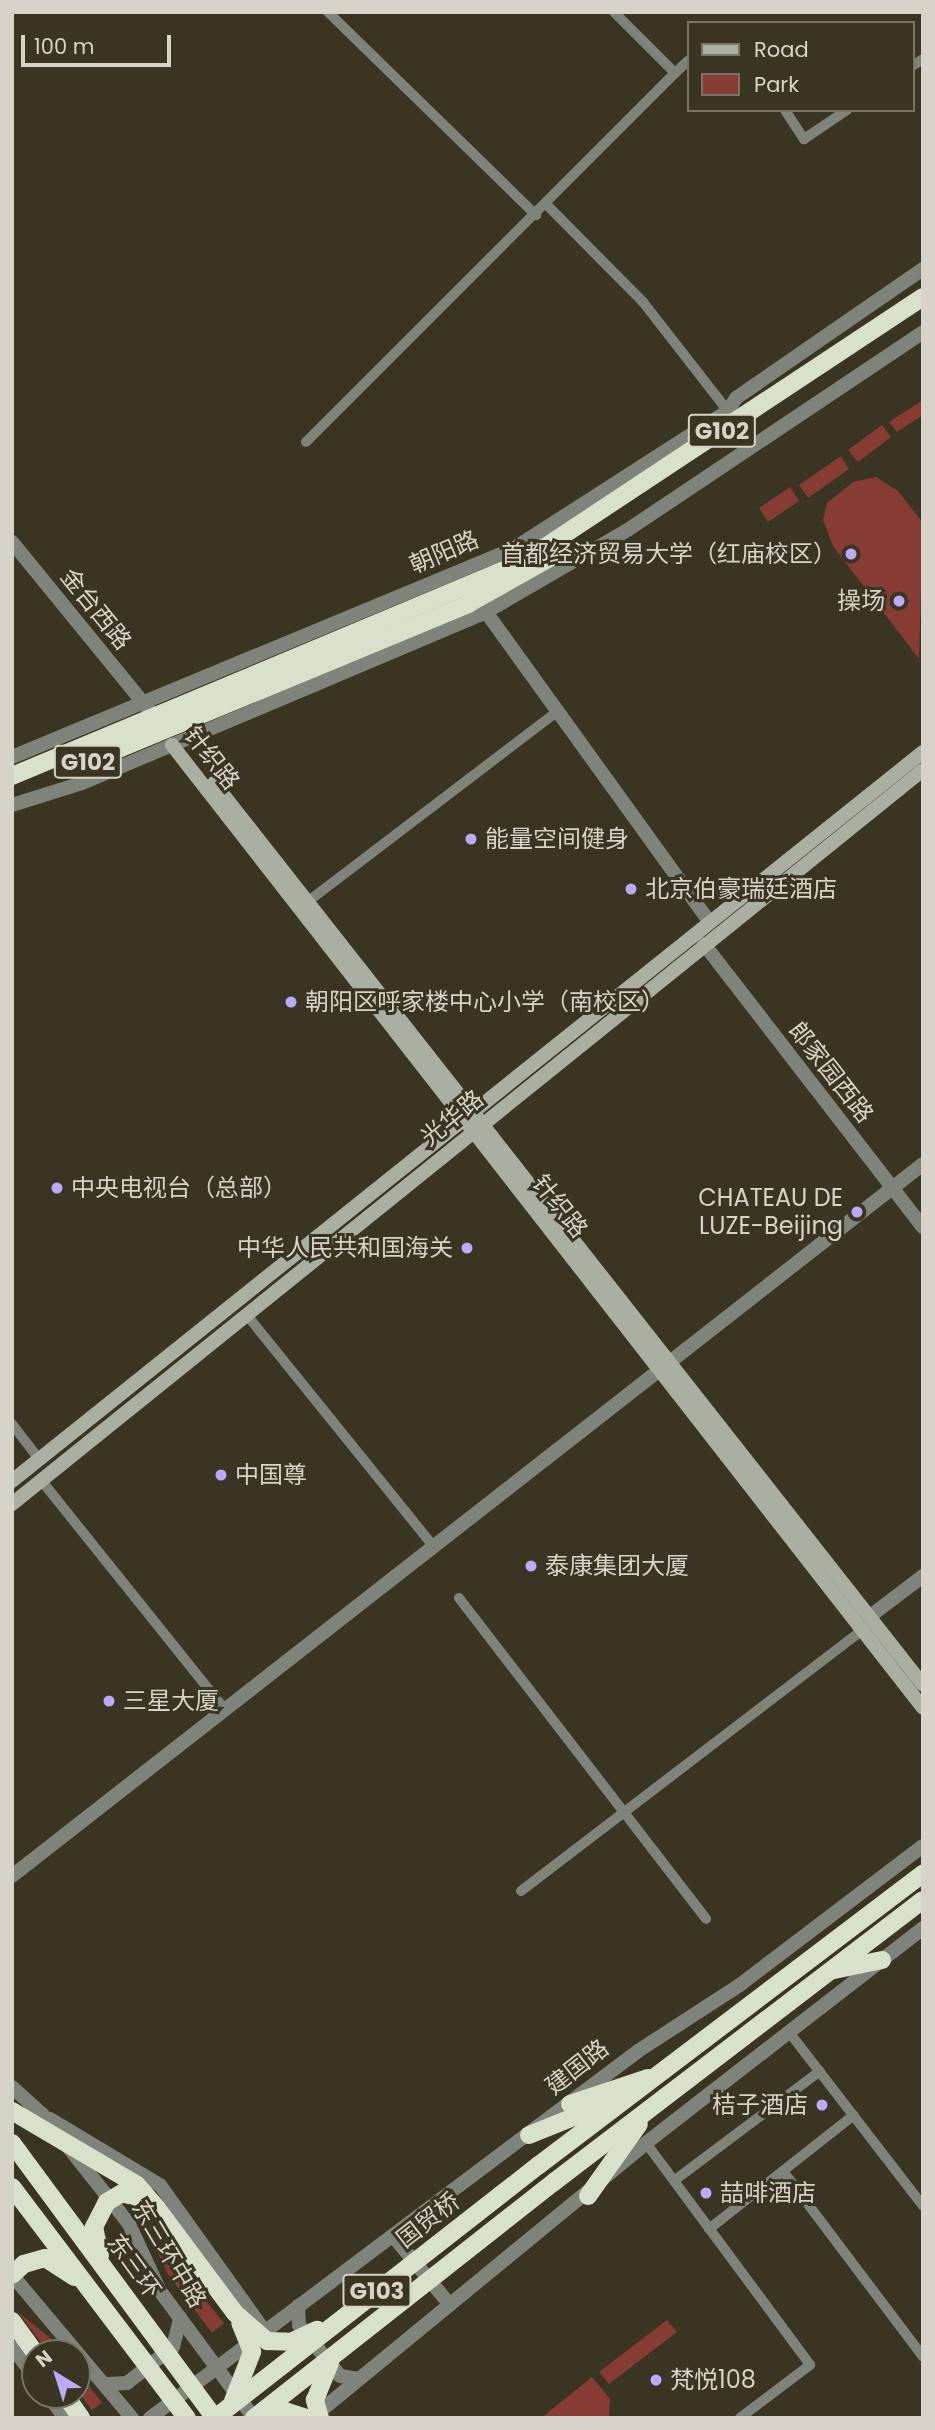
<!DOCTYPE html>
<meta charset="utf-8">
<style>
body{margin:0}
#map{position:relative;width:935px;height:2430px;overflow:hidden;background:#3a3422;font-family:Poppins,"Noto Sans SC",sans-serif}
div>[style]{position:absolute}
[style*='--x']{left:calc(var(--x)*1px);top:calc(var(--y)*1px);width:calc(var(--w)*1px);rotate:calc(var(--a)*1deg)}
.green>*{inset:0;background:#863c34}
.minor>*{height:10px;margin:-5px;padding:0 5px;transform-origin:5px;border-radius:5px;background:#80837a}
.tertiary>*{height:14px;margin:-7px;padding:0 7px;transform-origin:7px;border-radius:7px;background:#80837a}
.secondary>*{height:14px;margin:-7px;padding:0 7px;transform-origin:7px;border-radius:7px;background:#aaafa1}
.trunk>*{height:18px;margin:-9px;padding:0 9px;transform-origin:9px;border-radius:9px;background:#d9e0cc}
.trunk-bridge>*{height:18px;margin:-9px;padding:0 9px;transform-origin:9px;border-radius:9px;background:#d9e0cc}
.dots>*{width:19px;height:19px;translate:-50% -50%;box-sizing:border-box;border:4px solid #3a3422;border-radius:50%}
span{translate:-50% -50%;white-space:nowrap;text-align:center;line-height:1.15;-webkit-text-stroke:6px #3a3422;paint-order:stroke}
.shield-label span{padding:2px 5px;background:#3a3422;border:2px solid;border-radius:5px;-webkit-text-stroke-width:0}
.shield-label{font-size:23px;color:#d7d3c8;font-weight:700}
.street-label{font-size:24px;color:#d7d3c8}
.poi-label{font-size:24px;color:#d7d3c8}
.right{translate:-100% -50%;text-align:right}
.left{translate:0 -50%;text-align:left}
.frame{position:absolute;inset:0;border:14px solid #d7d3c8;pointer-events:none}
.legend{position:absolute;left:687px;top:21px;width:228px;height:91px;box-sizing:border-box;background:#3a3422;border:2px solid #797464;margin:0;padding:9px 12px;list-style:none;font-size:21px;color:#d7d3c8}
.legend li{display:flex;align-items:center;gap:14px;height:35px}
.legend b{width:35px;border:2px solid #797464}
.north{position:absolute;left:21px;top:2339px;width:70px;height:70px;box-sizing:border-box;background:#3a3422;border:2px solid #797464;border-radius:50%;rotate:322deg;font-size:19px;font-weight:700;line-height:28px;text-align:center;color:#d7d3c8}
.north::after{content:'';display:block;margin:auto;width:24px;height:32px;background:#bbaaf6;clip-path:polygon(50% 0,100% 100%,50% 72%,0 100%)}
.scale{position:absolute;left:21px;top:35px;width:150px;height:32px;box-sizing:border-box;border:4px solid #d7d3c8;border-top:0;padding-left:9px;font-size:21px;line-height:24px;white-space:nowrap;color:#d7d3c8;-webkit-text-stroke:5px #3a3422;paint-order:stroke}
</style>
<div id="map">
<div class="green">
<div style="clip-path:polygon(923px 400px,923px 415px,897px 432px,889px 422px)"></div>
<div style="clip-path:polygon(882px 425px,891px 437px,858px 462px,848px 450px)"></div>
<div style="clip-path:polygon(841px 456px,849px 469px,808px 498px,799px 485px)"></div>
<div style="clip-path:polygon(876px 477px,898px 491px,923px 523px,919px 659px,833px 546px,823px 520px,827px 503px,853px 482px)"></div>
<div style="clip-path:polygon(790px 487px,799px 501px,768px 522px,759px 508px)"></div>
<div style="clip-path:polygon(147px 2229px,224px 2323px,212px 2333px,167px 2273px)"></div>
<div style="clip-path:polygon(17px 2311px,56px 2343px,64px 2353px,49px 2353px)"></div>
<div style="clip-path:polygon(667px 2320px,677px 2332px,609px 2384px,599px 2372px)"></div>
<div style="clip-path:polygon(77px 2370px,102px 2403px,92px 2410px,77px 2390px)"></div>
<div style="clip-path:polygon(592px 2377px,610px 2399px,609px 2418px,541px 2418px)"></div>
</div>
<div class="minor">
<div style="--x:328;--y:12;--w:291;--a:44.3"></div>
<div style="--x:912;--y:66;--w:13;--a:-32"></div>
<div style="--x:675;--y:73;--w:18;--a:-43"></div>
<div style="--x:785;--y:110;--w:35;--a:57"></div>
<div style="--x:804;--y:139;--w:52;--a:-34"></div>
<div style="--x:546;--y:204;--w:138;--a:45.3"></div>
<div style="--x:643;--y:302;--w:138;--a:52.1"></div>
<div style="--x:306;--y:442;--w:522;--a:-45"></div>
<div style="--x:675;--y:73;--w:86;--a:-135"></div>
<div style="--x:302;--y:906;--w:322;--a:-37.3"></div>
<div style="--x:246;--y:1314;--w:299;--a:51.1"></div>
<div style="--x:12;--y:1424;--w:44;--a:52.4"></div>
<div style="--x:41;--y:1480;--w:295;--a:51.3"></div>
<div style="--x:459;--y:1598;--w:405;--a:52.4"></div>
<div style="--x:521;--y:1891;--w:429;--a:-37.4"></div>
<div style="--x:789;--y:2032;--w:220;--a:52.4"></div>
<div style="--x:646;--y:2143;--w:276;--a:53.5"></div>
<div style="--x:810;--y:2365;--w:88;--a:142.9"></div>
<div style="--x:783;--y:2171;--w:233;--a:53"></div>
<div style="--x:675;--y:2180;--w:181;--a:-36.9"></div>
<div style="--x:709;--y:2229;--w:184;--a:-38.2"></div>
</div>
<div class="tertiary">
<div style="--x:12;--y:542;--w:218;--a:50.8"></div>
<div style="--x:486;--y:612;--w:381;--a:54.2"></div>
<div style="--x:12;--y:757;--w:542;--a:-22.55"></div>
<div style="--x:513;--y:549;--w:255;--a:-32.7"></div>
<div style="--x:728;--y:411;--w:15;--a:-58"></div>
<div style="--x:736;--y:398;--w:227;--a:-34.6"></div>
<div style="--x:12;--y:805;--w:73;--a:-17.4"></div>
<div style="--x:82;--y:783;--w:439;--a:-22.9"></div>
<div style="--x:486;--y:612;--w:165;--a:-30.1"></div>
<div style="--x:629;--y:529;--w:354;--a:-33.8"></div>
<div style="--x:704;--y:944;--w:358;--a:52.3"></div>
<div style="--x:869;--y:1617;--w:68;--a:-37.2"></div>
<div style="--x:12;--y:1876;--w:1156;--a:-38.01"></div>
<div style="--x:12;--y:2087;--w:42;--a:42.1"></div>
<div style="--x:43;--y:2115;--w:139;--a:51.7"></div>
<div style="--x:129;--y:2224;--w:74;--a:65.2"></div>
<div style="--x:160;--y:2291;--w:158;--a:53.5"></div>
<div style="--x:50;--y:2119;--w:128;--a:31"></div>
<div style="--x:160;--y:2185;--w:178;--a:54.4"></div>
<div style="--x:394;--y:2237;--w:88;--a:50.5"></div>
<div style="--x:12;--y:2275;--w:187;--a:50"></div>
<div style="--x:298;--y:2306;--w:19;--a:87"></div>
<div style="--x:299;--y:2325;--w:65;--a:51.2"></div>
<div style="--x:340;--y:2376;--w:19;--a:9"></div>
<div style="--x:12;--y:2347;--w:38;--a:53"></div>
<div style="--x:108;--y:2384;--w:19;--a:-3"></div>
<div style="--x:127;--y:2383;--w:58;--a:-38"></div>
<div style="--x:173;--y:2347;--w:30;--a:-76"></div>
<div style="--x:48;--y:2395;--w:29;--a:54"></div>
<div style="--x:313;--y:2417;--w:431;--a:-39.4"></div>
<div style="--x:646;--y:2143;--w:351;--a:-37.8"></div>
<div style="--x:150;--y:2418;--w:611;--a:-36.94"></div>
<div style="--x:638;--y:2051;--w:123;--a:-33"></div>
<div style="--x:741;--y:1984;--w:228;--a:-37.2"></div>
</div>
<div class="secondary">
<div style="--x:172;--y:745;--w:1221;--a:52.05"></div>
<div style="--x:214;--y:783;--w:1147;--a:51.83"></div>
<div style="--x:12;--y:1481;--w:1167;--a:-38.67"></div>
<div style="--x:12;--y:1504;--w:1170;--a:-38.86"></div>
</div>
<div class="trunk">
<div style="--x:92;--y:760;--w:407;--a:-22.5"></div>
<div style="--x:468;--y:604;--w:100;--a:-29.4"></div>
<div style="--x:12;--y:776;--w:552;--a:-22.71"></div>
<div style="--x:521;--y:563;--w:482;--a:-33.5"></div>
<div style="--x:834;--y:1970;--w:49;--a:-11.8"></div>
<div style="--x:570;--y:2104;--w:82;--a:-18.4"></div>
<div style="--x:529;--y:2135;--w:96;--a:-22"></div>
<div style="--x:539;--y:2165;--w:482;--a:-37.2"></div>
<div style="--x:554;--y:2182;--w:464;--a:-37.4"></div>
<div style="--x:588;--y:2196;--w:88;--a:-54.7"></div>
<div style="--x:156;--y:2207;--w:132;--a:53.3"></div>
<div style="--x:12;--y:2321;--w:39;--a:54"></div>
<div style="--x:65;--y:2395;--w:28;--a:55"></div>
<div style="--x:261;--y:2418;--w:25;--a:-16"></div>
<div style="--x:285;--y:2411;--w:22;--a:18"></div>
</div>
<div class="trunk-bridge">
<div style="--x:12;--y:2111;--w:145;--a:30.6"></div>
<div style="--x:137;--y:2185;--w:29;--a:49"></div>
<div style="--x:12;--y:2143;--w:342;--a:53.6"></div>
<div style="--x:12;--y:2187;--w:290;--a:52.9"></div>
<div style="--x:100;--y:2255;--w:29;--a:-102"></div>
<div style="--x:94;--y:2227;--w:28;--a:-63"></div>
<div style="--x:107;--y:2202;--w:17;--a:-31"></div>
<div style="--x:122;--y:2193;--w:26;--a:16"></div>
<div style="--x:12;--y:2275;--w:16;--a:-43"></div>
<div style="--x:24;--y:2264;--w:22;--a:-16"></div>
<div style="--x:45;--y:2258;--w:35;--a:33"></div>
<div style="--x:235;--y:2313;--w:43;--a:41.2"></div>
<div style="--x:267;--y:2341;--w:24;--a:2"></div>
<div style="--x:291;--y:2342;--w:29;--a:-25"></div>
<div style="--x:233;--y:2401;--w:53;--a:-68.8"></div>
<div style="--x:252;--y:2352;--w:31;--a:-112"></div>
<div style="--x:215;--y:2418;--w:411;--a:-38"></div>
<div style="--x:254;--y:2418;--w:382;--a:-38.2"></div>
<div style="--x:320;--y:2418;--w:19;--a:-106"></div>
<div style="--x:315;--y:2400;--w:40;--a:-68"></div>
</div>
<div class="dots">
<div style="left:851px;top:554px;background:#bbaaf6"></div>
<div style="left:899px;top:601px;background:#bbaaf6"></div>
<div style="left:471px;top:839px;background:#bbaaf6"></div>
<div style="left:631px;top:889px;background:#bbaaf6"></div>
<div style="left:291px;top:1002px;background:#bbaaf6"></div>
<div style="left:57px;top:1188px;background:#bbaaf6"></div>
<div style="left:857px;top:1212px;background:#bbaaf6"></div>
<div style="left:467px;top:1248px;background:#bbaaf6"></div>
<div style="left:221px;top:1475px;background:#bbaaf6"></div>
<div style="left:531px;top:1566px;background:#bbaaf6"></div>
<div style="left:109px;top:1701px;background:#bbaaf6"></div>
<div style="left:822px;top:2105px;background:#bbaaf6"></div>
<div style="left:706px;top:2193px;background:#bbaaf6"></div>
<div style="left:656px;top:2380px;background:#bbaaf6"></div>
</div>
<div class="shield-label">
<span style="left:722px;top:431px">G102</span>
<span style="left:88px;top:762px">G102</span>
<span style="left:377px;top:2291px">G103</span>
</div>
<div class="street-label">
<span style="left:444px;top:552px;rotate:-23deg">朝阳路</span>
<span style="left:96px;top:609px;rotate:51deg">金台西路</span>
<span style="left:212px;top:758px;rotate:52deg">针织路</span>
<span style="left:831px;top:1072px;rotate:52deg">郎家园西路</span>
<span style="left:452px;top:1118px;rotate:-39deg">光华路</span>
<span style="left:560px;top:1206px;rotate:52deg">针织路</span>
<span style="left:577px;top:2067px;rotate:-38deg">建国路</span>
<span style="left:428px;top:2220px;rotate:-38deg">国贸桥</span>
<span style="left:169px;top:2254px;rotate:59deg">东三环中路</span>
<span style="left:134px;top:2266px;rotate:54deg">东三环</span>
</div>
<div class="poi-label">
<span class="right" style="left:837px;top:554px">首都经济贸易大学（红庙校区）</span>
<span class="right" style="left:885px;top:601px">操场</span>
<span class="left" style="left:485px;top:839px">能量空间健身</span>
<span class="left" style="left:645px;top:889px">北京伯豪瑞廷酒店</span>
<span class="left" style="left:305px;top:1002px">朝阳区呼家楼中心小学（南校区）</span>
<span class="left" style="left:71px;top:1188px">中央电视台（总部）</span>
<span class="right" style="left:843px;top:1212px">CHATEAU DE<br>LUZE-Beijing</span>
<span class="right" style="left:453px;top:1248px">中华人民共和国海关</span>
<span class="left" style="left:235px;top:1475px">中国尊</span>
<span class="left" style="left:545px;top:1566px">泰康集团大厦</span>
<span class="left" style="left:123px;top:1701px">三星大厦</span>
<span class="right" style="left:808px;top:2105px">桔子酒店</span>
<span class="left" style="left:720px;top:2193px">喆啡酒店</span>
<span class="left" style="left:670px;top:2380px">梵悦108</span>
</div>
<div class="frame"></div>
<ul class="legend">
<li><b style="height:9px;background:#aaafa1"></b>Road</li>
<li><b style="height:19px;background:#863c34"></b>Park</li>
</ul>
<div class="north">N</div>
<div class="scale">100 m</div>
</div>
